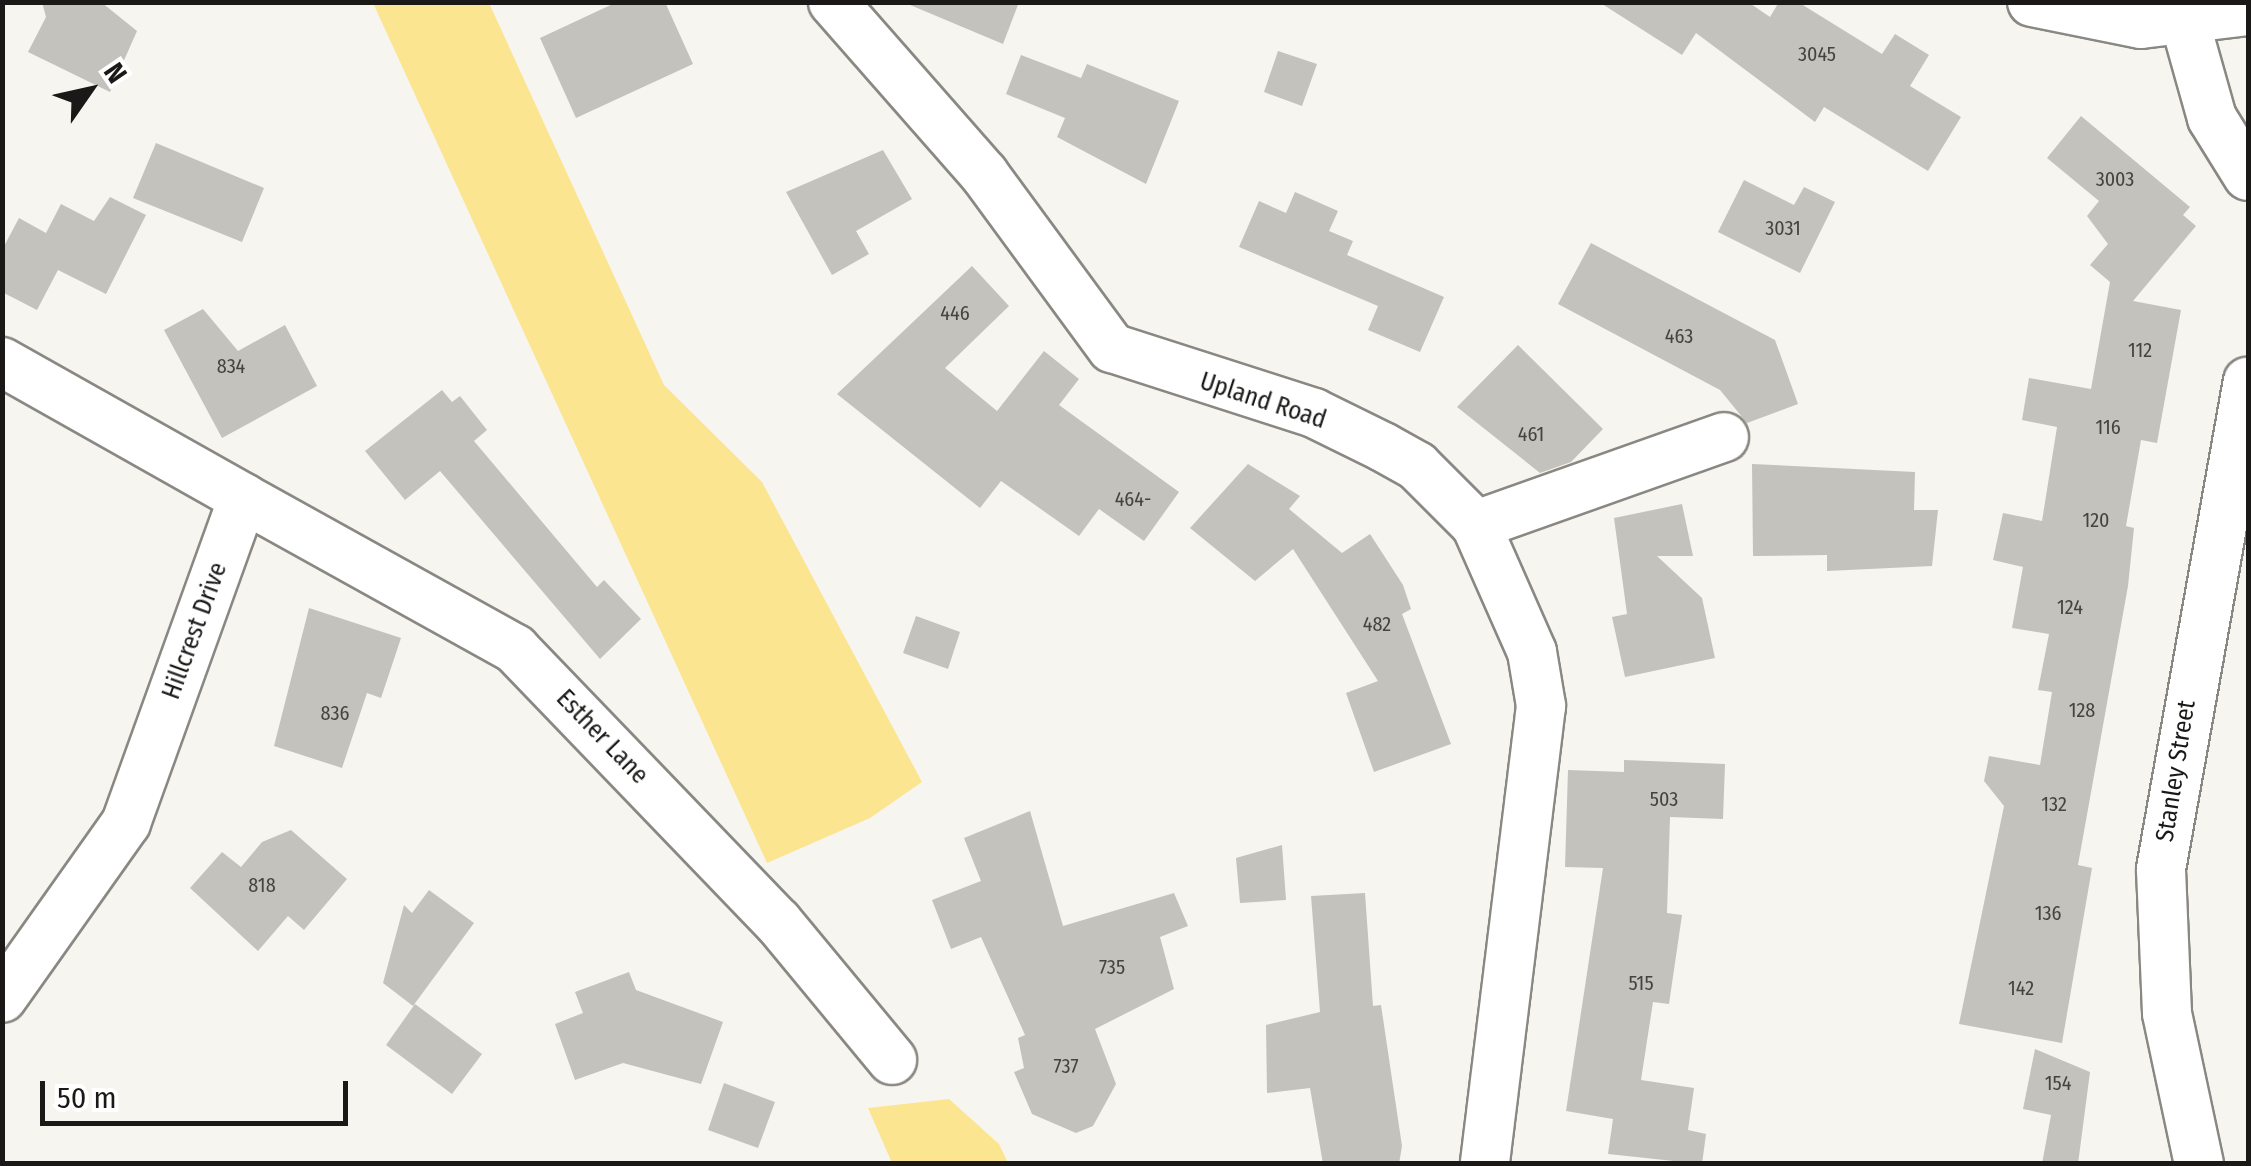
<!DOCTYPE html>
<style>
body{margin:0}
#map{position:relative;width:2251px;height:1166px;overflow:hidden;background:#f7f5ef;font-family:"Fira Sans Condensed",sans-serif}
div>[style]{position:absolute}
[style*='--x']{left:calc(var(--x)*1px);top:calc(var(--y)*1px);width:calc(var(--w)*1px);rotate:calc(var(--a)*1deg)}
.green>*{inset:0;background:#fce590}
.building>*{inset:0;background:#c4c2bc}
.roads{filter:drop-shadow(2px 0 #8a8883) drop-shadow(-2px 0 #8a8883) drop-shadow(0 2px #8a8883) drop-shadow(0 -2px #8a8883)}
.minor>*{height:48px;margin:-24px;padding:0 24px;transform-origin:24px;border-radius:24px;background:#fff}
span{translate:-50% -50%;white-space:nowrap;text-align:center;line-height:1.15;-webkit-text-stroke:10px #fff;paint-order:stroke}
.number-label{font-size:20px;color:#444340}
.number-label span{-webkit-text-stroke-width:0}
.street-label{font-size:25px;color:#1a1917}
.frame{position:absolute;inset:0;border:5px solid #1a1917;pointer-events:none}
.north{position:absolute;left:40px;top:40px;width:100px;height:100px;-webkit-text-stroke:8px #fff;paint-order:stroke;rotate:56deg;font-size:28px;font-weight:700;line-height:40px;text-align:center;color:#1a1917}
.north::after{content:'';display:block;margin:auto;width:35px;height:45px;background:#1a1917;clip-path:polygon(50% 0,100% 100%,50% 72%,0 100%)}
.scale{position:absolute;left:40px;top:1081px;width:308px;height:45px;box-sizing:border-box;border:5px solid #1a1917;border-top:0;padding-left:12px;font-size:30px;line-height:35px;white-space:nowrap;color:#1a1917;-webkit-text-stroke:8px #fff;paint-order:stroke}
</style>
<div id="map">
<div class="green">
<div style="clip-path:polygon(373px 3px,489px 3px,664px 385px,762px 482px,922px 782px,870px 818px,767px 863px)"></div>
<div style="clip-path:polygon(949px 1099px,999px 1144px,1008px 1163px,892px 1163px,868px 1108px)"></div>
</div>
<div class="building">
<div style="clip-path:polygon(42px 2px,101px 2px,137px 31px,110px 92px,28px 52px,46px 17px)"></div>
<div style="clip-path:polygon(617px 2px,665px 2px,693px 64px,576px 118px,540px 38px)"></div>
<div style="clip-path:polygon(903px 2px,1019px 2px,1003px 44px)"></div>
<div style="clip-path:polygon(1599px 2px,1748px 2px,1770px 17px,1779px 2px,1798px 2px,1882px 54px,1895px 34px,1929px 55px,1910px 86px,1961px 117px,1928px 171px,1824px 107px,1815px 122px,1696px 33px,1682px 55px)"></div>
<div style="clip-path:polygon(1278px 51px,1317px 64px,1302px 106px,1264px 92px)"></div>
<div style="clip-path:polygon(1021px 55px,1081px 78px,1087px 64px,1179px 101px,1146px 184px,1057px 137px,1065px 118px,1006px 94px)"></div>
<div style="clip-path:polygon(2081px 116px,2190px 207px,2183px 215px,2196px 226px,2133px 301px,2181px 310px,2157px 443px,2141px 440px,2126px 526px,2134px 528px,2128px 586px,2078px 865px,2092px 868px,2062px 1043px,1959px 1024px,2004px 806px,1984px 781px,1989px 756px,2040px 765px,2052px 692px,2038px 690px,2049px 634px,2012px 628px,2023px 567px,1993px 560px,2003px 513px,2042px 521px,2057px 427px,2022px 420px,2029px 378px,2091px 389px,2110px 282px,2090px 265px,2108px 244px,2087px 216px,2099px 201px,2047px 158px)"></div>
<div style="clip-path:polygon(156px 143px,264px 188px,242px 242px,133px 198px)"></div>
<div style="clip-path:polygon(883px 150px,912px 199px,856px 231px,869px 254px,832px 275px,786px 192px)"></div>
<div style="clip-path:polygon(1744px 180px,1794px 205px,1804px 187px,1835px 202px,1800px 273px,1718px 232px)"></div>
<div style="clip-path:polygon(1295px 192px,1338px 211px,1329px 231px,1353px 241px,1347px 255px,1444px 297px,1420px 352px,1368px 330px,1378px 306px,1239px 247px,1259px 201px,1286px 213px)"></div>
<div style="clip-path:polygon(110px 197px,146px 215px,106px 294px,58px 270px,37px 310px,2px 292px,2px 250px,19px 218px,46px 233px,61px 204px,94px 221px)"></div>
<div style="clip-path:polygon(1591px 243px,1775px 340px,1798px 404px,1747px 423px,1720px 390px,1558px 304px)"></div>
<div style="clip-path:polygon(972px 266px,1009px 306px,945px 368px,997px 411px,1044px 351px,1079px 379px,1059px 405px,1179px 492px,1144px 541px,1099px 509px,1079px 536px,1001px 481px,980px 508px,837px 394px)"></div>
<div style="clip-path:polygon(203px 309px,238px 351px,285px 325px,317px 386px,222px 438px,164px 330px)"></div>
<div style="clip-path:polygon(1518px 345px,1603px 429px,1571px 462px,1540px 473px,1457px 407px)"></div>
<div style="clip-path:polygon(442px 390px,452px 402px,460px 396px,487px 430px,474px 441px,597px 587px,604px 580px,641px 619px,600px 659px,440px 471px,405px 500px,365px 451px)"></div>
<div style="clip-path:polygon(1248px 464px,1300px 496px,1289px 509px,1342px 553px,1370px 534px,1403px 585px,1411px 609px,1402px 614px,1451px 744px,1374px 772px,1346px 693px,1378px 681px,1293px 549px,1255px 581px,1190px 528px)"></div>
<div style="clip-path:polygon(1752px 464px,1915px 472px,1914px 510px,1938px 510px,1932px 566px,1827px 571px,1827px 555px,1753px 556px)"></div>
<div style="clip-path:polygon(1682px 504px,1693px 556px,1657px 556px,1702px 598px,1715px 658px,1625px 677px,1612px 617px,1627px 614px,1614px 518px)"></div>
<div style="clip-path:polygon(309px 608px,401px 638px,381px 698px,367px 693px,342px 768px,274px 746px)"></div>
<div style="clip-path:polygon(916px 616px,960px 632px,948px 669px,903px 653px)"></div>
<div style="clip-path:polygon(1624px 760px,1725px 764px,1723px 819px,1670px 817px,1667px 913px,1682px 915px,1669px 1004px,1653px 1002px,1641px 1080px,1694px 1088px,1688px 1130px,1706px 1134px,1702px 1164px,1608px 1154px,1613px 1119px,1566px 1111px,1603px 868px,1565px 867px,1568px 770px,1624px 772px)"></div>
<div style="clip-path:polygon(1030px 811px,1063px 926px,1174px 893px,1188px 926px,1160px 937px,1174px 989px,1095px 1029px,1116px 1084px,1093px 1126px,1076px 1133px,1032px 1114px,1014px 1072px,1024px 1068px,1018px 1038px,1025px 1035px,981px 937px,951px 949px,932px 900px,981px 881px,964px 838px)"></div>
<div style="clip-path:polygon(291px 830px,347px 879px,304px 930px,288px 916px,258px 951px,190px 888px,222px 852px,241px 867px,262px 842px)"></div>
<div style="clip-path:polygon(1282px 845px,1286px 900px,1240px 903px,1236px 858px)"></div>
<div style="clip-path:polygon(429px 890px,474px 923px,413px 1006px,383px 983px,404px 905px,412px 913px)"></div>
<div style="clip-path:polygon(1365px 893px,1373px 1006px,1381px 1005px,1402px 1146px,1399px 1164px,1323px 1164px,1310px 1088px,1267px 1093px,1266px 1025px,1320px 1012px,1311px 896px)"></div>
<div style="clip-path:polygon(629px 972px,636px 990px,723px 1022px,701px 1084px,623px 1063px,575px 1080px,555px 1024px,583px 1013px,575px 992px)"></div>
<div style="clip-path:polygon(415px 1004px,482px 1054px,452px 1094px,386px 1045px)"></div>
<div style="clip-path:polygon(2035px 1049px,2090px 1072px,2078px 1164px,2042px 1164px,2051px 1115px,2023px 1109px)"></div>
<div style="clip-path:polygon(724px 1083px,775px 1102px,758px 1148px,708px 1130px)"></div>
</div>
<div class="roads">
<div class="minor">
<div style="--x:833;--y:2;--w:229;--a:48.7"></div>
<div style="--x:984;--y:174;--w:216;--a:53.7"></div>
<div style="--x:1112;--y:348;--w:212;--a:17.8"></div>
<div style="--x:1314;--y:413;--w:77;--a:26.2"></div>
<div style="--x:1383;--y:447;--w:39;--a:29"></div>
<div style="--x:1417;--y:466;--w:83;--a:45"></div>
<div style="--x:1476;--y:525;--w:139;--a:66.2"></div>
<div style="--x:1532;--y:652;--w:55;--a:80.5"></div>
<div style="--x:1541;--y:706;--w:461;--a:97"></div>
<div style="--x:2032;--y:2;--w:111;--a:11.4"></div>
<div style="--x:2141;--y:24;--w:108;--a:-6.9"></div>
<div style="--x:2185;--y:22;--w:100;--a:74.3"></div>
<div style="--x:2212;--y:118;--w:68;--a:58.2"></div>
<div style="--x:2;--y:362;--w:277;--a:29.4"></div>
<div style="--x:243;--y:498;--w:345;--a:109.8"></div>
<div style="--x:126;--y:823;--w:214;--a:125.3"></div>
<div style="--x:243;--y:498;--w:311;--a:29"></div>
<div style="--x:515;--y:649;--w:379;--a:46.1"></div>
<div style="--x:778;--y:922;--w:179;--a:50.4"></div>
<div style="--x:1476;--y:525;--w:263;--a:-19.5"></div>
<div style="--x:2199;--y:1164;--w:154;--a:-102"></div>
<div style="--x:2167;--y:1013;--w:144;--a:-92.4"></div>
<div style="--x:2161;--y:869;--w:495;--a:-79.9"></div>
</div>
</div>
<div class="number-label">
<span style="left:1817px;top:54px">3045</span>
<span style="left:2115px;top:179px">3003</span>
<span style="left:1783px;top:228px">3031</span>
<span style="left:955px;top:313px">446</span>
<span style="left:1679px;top:336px">463</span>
<span style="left:2140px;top:350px">112</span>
<span style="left:231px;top:366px">834</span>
<span style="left:2108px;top:427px">116</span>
<span style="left:1531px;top:434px">461</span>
<span style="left:1133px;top:499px">464-</span>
<span style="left:2096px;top:520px">120</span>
<span style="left:2070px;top:607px">124</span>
<span style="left:1377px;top:624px">482</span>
<span style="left:2082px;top:710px">128</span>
<span style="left:335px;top:713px">836</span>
<span style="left:1664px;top:799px">503</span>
<span style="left:2054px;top:804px">132</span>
<span style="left:262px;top:885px">818</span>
<span style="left:2048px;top:913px">136</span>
<span style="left:1112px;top:967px">735</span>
<span style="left:1641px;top:983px">515</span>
<span style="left:2021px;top:988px">142</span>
<span style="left:1066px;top:1066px">737</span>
<span style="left:2058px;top:1083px">154</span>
</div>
<div class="street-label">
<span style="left:1263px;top:401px;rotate:18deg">Upland Road</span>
<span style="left:195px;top:631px;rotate:-70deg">Hillcrest Drive</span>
<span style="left:602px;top:737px;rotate:46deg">Esther Lane</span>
<span style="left:2176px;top:771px;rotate:-81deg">Stanley Street</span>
</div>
<div class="frame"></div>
<div class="north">N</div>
<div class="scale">50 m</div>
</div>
